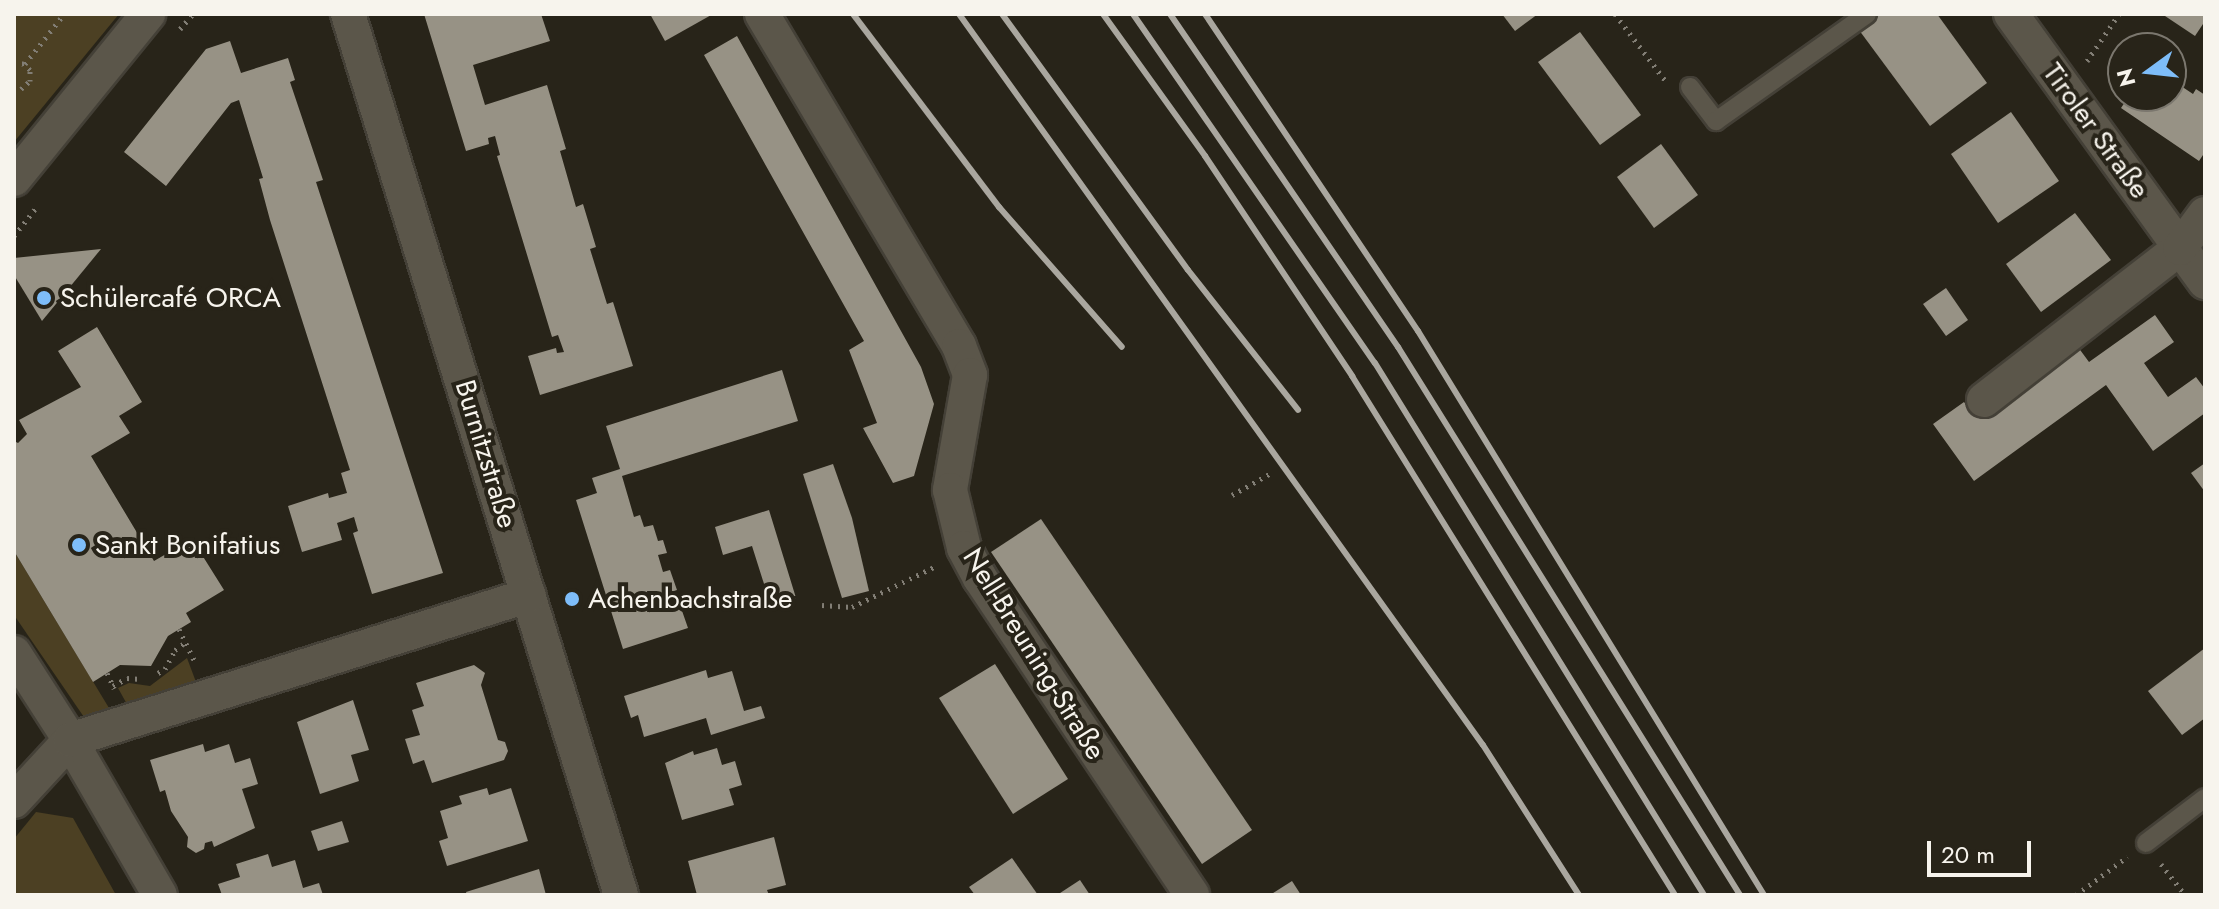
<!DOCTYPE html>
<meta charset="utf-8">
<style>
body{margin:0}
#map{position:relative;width:2219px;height:909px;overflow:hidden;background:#282419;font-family:Jost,sans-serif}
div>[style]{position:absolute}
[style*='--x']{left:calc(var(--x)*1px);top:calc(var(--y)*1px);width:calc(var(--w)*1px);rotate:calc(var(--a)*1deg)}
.green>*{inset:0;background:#4c4023}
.building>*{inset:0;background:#979285}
.path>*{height:5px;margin-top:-2.5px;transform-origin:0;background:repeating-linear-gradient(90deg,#827e75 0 2px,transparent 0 8px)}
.roads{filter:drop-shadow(2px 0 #444037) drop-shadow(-2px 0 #444037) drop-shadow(0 2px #444037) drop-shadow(0 -2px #444037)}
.service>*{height:18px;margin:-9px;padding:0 9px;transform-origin:9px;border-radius:9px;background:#5b564a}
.minor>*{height:34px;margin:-17px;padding:0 17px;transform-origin:17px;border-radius:17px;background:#5b564a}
.rail>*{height:6px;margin:-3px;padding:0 3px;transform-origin:3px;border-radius:3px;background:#aaa79f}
.dots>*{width:22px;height:22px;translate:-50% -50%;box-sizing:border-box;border:4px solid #282419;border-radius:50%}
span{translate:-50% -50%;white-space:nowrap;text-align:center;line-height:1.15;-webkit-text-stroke:8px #282419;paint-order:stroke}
.street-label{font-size:28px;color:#f7f4ed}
.poi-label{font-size:28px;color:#f7f4ed}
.left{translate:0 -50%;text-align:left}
.frame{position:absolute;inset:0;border:16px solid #f7f4ed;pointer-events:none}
.north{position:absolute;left:2107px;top:32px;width:80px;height:80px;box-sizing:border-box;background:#282419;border:2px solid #7b776e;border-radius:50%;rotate:255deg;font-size:22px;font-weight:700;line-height:32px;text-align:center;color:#f7f4ed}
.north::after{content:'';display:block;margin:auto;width:28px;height:36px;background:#7ebdf9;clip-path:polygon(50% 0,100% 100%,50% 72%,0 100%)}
.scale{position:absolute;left:1927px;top:841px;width:104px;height:36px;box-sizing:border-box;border:4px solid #f7f4ed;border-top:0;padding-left:10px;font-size:24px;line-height:28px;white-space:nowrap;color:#f7f4ed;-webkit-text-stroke:6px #282419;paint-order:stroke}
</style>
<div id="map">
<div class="green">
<div style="clip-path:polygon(14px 14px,119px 14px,14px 142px)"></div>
<div style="clip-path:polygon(14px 551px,109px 708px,86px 720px,14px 615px)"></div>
<div style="clip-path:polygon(187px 658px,196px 682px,128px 706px,118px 688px,129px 683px,150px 686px)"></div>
<div style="clip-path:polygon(36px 812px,73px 818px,116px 895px,14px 895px,14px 839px)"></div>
</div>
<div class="building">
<div style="clip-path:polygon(424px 14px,541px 14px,550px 41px,473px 65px,485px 105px,547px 85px,566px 149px,560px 151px,576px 207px,583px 204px,596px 247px,590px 249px,607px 304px,613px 302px,633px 366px,540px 395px,528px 356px,556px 348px,557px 353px,564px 352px,558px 335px,552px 337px,497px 156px,500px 155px,495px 136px,488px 138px,489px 144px,466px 151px)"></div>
<div style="clip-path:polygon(650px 14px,713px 14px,665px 41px)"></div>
<div style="clip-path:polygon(1502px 14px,1538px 14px,1515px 31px)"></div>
<div style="clip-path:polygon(1881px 14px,1937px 14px,1987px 83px,1930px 126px,1859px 30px)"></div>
<div style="clip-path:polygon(2162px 14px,2205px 14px,2205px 21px,2195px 36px)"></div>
<div style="clip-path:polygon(1580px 32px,1641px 115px,1600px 145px,1538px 62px)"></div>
<div style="clip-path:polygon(737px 36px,921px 367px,934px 404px,914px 476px,893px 483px,863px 428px,877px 423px,849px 350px,864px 341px,704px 55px)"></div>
<div style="clip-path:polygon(230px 41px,241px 73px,288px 58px,295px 80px,290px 82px,323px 180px,316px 182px,443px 573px,372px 594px,353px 533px,358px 531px,354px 517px,337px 523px,342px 540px,302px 552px,288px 506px,328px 493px,329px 498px,347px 493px,341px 473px,350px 470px,270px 220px,259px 179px,263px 178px,239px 100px,231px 103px,166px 186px,124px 152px,206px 49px)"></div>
<div style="clip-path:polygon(2171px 66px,2181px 72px,2175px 82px,2193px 94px,2196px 89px,2205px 95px,2205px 152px,2199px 161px,2121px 108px,2129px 96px,2171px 96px)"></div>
<div style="clip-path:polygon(2011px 112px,2059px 181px,1998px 223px,1951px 154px)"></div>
<div style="clip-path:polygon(1661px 144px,1698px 195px,1654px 228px,1617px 177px)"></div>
<div style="clip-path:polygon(2075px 213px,2111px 260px,2041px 312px,2006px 264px)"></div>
<div style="clip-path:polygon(101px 249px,42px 321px,14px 275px,14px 258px)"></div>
<div style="clip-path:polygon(1946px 288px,1968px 320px,1946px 336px,1923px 304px)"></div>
<div style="clip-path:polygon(2155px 315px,2174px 342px,2144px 363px,2168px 397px,2196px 377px,2205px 389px,2205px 413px,2153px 451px,2106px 385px,1974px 481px,1933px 424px,1964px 402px,1974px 416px,2075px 343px,2089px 362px)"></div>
<div style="clip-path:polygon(97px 327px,142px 402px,119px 416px,130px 433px,91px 456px,154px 561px,192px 539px,224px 590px,186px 613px,191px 622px,168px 636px,151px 666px,120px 665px,93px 682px,14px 551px,14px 441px,18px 443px,27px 434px,19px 420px,81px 387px,58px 351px)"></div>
<div style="clip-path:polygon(782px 370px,798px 421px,622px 476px,634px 517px,640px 515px,644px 527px,653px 525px,658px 541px,663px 540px,667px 553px,658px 555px,663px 572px,670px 570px,677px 590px,668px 593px,672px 607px,680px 605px,688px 628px,623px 649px,576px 500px,597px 493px,592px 478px,620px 469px,606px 426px)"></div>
<div style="clip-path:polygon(2205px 463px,2205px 492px,2191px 473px)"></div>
<div style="clip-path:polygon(833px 464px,852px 518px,869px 591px,842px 598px,803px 474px)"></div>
<div style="clip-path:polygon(769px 510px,796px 598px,771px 606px,752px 546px,723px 555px,715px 527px)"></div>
<div style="clip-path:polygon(1041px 519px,1252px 830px,1202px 864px,991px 552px)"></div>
<div style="clip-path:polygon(2205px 648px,2205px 718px,2182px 735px,2148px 691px)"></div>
<div style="clip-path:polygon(995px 664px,1068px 779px,1013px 814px,939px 698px)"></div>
<div style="clip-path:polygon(474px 665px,485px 673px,481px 685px,498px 740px,505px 742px,508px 751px,504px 760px,432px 783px,424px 760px,413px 764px,405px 739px,420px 735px,412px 710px,424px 706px,416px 683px)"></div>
<div style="clip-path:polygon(706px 670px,708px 678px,732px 671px,744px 711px,761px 706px,765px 718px,711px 735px,706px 718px,644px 737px,638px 715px,631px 718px,624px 696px)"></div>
<div style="clip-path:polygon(353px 700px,369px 750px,351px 755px,359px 781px,320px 794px,297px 722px)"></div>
<div style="clip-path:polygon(203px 744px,205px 752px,229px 744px,235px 763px,250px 758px,258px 784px,242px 789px,255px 828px,214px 847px,212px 841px,205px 843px,204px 849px,196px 853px,187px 847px,188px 837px,171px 811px,165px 790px,160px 792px,150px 760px)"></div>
<div style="clip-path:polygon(717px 748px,722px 765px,735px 761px,742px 785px,729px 789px,734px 805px,682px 820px,665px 763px,693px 751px,694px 755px)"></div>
<div style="clip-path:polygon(487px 788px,489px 795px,511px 788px,528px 841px,447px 866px,439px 841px,448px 838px,440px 811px,462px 804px,459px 796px)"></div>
<div style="clip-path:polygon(342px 821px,349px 842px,318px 851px,311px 831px)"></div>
<div style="clip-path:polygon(774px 837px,786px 885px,767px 890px,769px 895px,697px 895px,688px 861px)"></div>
<div style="clip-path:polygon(268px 854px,272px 867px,295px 860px,303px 888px,319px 883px,323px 895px,222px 895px,218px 884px,240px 877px,236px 864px)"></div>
<div style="clip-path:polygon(1012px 858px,1038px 895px,975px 895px,969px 887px)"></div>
<div style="clip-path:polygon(539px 869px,546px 895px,467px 895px,466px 892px)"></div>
<div style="clip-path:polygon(1080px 880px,1090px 895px,1057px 895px)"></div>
<div style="clip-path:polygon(1292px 881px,1301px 895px,1270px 895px)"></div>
</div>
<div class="path">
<div style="--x:1615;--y:14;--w:83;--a:52.9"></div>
<div style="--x:180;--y:29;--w:20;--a:-49"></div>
<div style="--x:2087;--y:61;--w:57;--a:-55.8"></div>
<div style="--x:14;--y:62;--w:11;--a:10"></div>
<div style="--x:25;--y:64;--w:63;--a:-52"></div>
<div style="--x:14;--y:89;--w:7;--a:0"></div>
<div style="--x:21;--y:89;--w:12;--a:-42"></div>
<div style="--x:30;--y:81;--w:11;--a:-90"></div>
<div style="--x:30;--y:70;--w:8;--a:-130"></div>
<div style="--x:14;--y:236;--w:39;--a:-52"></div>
<div style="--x:1232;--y:495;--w:45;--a:-29.4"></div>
<div style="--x:822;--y:605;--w:30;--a:4"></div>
<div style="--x:852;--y:607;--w:93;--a:-26"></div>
<div style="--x:179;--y:629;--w:39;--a:64"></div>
<div style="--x:107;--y:673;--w:17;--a:65"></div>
<div style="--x:158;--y:673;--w:8;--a:-30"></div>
<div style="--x:165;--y:669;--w:21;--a:-62"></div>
<div style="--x:175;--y:650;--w:14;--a:-36"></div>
<div style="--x:113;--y:686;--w:16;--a:-30"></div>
<div style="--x:127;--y:678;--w:14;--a:4"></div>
<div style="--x:2161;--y:864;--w:39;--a:52"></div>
<div style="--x:2076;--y:895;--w:64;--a:-36.7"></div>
</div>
<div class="roads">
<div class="service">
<div style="--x:1690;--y:87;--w:43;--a:52.6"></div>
<div style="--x:1716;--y:121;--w:185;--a:-35.3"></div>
<div style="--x:2146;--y:843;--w:74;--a:-37.3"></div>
</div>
<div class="minor">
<div style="--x:348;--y:14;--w:922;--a:72.78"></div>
<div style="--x:762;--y:14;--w:386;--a:59.3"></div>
<div style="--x:959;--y:346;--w:31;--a:69"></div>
<div style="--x:970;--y:375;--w:117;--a:99.9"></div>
<div style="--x:950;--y:490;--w:60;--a:76.4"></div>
<div style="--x:964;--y:548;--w:34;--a:62"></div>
<div style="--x:980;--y:578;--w:381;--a:56.2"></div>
<div style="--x:2011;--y:14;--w:331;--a:54.1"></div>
<div style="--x:14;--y:179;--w:213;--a:-50.9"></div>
<div style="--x:1984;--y:400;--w:248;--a:-37.8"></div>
<div style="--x:2180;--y:248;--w:42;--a:-53.7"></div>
<div style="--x:14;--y:653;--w:103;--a:57.2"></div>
<div style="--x:70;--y:740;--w:179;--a:59.9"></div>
<div style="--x:14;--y:801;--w:83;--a:-47.4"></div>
<div style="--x:70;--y:740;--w:481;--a:-17.5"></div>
</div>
</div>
<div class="rail">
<div style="--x:853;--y:14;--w:242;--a:52.9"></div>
<div style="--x:999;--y:207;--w:186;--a:48.7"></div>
<div style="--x:959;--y:14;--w:899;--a:54.37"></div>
<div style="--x:1483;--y:745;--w:178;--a:57.4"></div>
<div style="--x:1002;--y:14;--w:316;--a:54"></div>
<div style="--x:1188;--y:270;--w:178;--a:51.8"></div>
<div style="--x:1103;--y:14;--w:175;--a:54.3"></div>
<div style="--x:1205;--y:156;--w:265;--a:56.2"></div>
<div style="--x:1352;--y:376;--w:611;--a:58.1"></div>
<div style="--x:1133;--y:14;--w:425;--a:55.3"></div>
<div style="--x:1375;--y:363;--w:626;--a:58.27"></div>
<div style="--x:1170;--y:14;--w:404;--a:55.6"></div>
<div style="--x:1398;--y:347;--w:646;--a:58.03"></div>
<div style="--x:1205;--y:14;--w:382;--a:56.1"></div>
<div style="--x:1418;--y:331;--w:662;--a:58.47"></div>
</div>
<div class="dots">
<div style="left:44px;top:298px;background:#7ebdf9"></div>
<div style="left:79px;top:545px;background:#7ebdf9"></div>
<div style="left:572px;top:599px;background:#7ebdf9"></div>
</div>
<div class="street-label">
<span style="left:2096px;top:131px;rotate:54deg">Tiroler Straße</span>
<span style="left:486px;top:454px;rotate:73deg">Burnitzstraße</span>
<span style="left:1034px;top:654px;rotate:58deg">Nell-Breuning-Straße</span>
</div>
<div class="poi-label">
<span class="left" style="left:60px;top:298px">Schülercafé ORCA</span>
<span class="left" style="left:95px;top:545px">Sankt Bonifatius</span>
<span class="left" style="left:588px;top:599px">Achenbachstraße</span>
</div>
<div class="frame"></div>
<div class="north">N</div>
<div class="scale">20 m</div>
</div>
